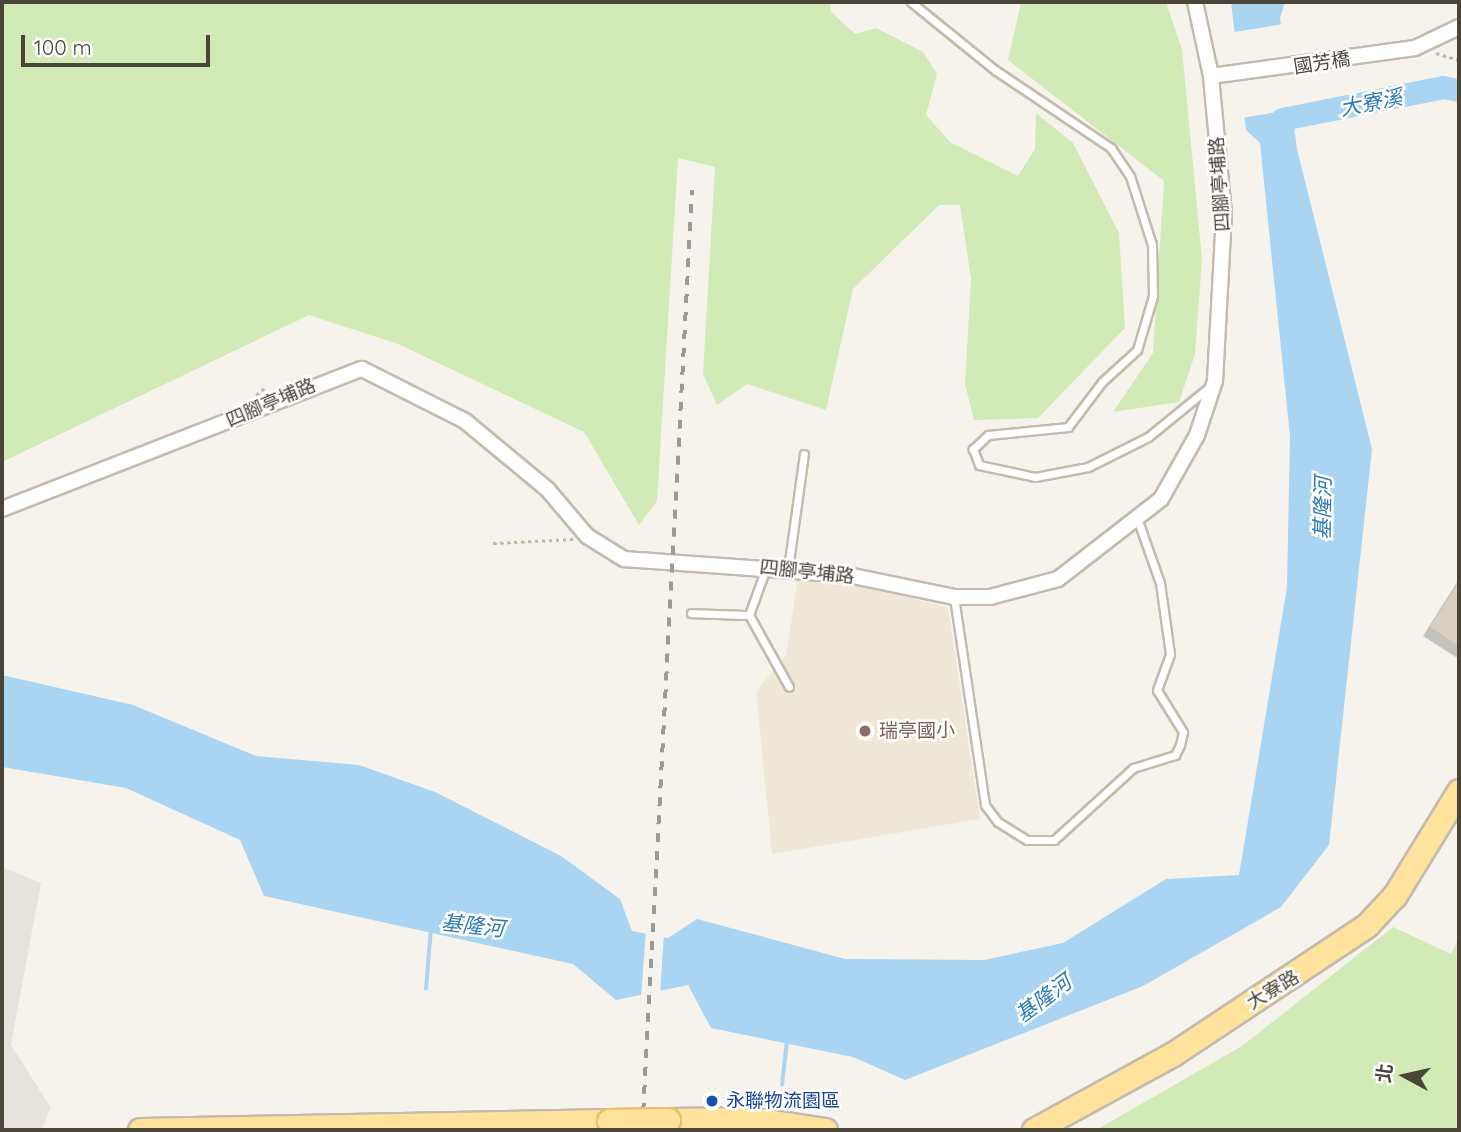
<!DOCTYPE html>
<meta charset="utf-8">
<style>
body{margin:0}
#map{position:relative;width:1461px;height:1132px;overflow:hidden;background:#f6f3ec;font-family:Quicksand,"Noto Sans TC",sans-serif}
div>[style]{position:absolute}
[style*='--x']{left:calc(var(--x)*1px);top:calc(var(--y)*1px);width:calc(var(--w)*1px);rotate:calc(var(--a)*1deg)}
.industrial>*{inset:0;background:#e6e2dd}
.education>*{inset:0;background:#efe8d6}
.green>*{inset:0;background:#d2eab5}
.water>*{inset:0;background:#a9d4f2}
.pier>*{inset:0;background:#f6f3ec}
.shadow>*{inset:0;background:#0003}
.stream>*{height:3.5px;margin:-1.75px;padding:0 1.75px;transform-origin:1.75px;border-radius:1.75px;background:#a9d4f2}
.river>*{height:23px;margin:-11.5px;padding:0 11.5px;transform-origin:11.5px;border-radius:11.5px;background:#a9d4f2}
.building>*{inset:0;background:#d8cfc1}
.path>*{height:2.5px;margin-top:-1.25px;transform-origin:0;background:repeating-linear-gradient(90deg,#c4b79f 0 3.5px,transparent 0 7px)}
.roads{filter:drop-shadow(2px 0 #c2bbae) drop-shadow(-2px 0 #c2bbae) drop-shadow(0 2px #c2bbae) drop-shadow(0 -2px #c2bbae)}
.service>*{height:7px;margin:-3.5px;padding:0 3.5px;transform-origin:3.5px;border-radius:3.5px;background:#fff}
.minor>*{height:14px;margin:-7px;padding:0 7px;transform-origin:7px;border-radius:7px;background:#fff}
.primary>*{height:23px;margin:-11.5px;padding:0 11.5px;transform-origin:11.5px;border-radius:11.5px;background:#ffe39c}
.rail>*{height:3.5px;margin-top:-1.75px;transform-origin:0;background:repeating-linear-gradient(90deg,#9a9a9a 0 9px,transparent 0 18px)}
.bridges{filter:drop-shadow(2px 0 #e6c16a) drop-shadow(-2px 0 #e6c16a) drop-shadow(0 2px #e6c16a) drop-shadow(0 -2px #e6c16a)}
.primary-bridge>*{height:23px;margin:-11.5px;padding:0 11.5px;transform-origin:11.5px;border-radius:11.5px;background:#ffe39c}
.dots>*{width:19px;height:19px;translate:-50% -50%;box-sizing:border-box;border:4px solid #fff;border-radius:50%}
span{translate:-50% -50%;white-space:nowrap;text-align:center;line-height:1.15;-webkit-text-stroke:5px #fff;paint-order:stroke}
.street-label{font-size:19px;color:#4b4439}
.education-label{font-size:19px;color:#785e54}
.left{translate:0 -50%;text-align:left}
.transit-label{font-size:19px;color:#164399}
.water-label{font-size:21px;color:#2e7ab2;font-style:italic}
.frame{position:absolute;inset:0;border:4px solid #4b4439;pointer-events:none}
.north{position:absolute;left:1370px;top:1041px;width:70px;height:70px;-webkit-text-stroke:5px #fff;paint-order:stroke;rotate:278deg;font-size:19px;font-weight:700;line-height:28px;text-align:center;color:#4b4439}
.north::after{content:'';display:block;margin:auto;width:24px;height:32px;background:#4b4439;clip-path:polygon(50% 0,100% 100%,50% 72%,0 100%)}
.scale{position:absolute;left:21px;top:35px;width:189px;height:32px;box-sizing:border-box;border:4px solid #4b4439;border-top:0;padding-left:9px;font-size:21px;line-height:24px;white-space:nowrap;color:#4b4439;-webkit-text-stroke:5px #fff;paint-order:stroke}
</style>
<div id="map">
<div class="industrial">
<div style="clip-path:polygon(2px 867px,41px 883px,11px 1045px,51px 1108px,41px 1130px,2px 1130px)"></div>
</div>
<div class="education">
<div style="clip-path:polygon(798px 578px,839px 581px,948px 607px,980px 819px,772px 854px,756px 692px,786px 655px)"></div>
</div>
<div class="green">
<div style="clip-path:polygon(2px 2px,830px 2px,831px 12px,855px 34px,876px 28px,923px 52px,937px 74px,926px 115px,950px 142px,1018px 176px,1035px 149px,1036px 113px,1073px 143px,1119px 233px,1125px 328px,1038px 418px,974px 420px,965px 384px,971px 279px,960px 205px,939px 205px,853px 289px,826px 410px,747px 384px,717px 405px,703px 374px,715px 167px,678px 158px,657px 501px,639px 525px,584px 432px,398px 344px,309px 315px,2px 462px)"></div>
<div style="clip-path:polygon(1021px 2px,1166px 2px,1182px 49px,1202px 259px,1195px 354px,1179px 402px,1113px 412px,1153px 353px,1164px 181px,1008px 60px)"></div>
<div style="clip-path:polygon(1393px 927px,1451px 954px,1459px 937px,1459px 1130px,1096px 1130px,1242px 1046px)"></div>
</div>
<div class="water">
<div style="clip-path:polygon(1231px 2px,1285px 2px,1280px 18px,1297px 149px,1372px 449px,1329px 845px,1281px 907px,1143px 986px,905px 1080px,853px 1057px,711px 1028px,688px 985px,616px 1000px,573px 964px,264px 896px,240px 840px,126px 788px,2px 767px,2px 675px,133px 705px,256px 756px,359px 765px,435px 792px,561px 856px,620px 899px,632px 931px,668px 938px,697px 919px,845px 959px,984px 960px,1063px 943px,1166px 879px,1239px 875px,1287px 587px,1290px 436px,1260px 143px,1246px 130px)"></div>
</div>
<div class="pier">
<div style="clip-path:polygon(1284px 24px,1296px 109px,1241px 118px,1228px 33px)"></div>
<div style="clip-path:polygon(646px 930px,664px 934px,660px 994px,641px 998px)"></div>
</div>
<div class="shadow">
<div style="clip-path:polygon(1459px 579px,1459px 659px,1423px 636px)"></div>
</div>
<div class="stream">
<div style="--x:426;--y:989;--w:61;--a:-85.3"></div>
<div style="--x:782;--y:1085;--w:44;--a:-83.5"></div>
</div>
<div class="river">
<div style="--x:1282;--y:119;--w:164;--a:-11.2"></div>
<div style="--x:1443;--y:87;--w:16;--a:11"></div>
</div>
<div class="building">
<div style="clip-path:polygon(1459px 582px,1459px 646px,1430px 627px)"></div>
</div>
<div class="path">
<div style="--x:1436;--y:53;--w:24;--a:17"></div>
<div style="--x:256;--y:395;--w:14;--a:-39"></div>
<div style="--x:493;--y:543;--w:80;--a:-2.9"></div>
</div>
<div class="roads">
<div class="service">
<div style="--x:911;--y:2;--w:108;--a:39"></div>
<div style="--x:995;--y:70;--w:140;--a:33.9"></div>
<div style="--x:1111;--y:148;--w:34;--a:56"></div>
<div style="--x:1130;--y:176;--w:72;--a:72.3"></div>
<div style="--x:1152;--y:245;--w:51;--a:88.9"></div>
<div style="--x:1153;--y:296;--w:56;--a:106.5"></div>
<div style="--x:1137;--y:350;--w:47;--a:137.6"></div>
<div style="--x:1102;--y:382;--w:56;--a:127.1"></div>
<div style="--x:1068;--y:427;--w:80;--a:174.3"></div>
<div style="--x:988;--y:435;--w:21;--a:137"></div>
<div style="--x:973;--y:449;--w:17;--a:69"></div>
<div style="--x:979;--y:465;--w:57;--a:12.1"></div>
<div style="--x:1035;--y:477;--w:54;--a:-10.7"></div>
<div style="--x:1088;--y:467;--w:67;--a:-26.6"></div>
<div style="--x:1148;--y:437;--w:76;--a:-39.1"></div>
<div style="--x:766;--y:568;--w:50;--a:109.9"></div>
<div style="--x:749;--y:615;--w:82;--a:60.9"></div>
<div style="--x:788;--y:569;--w:116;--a:-82.1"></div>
<div style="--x:954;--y:597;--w:210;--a:81.5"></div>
<div style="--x:985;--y:805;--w:21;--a:53"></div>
<div style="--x:998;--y:822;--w:34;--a:32"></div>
<div style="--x:1027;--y:840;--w:27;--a:0"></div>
<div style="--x:1054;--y:840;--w:107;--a:-42.3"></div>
<div style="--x:1133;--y:768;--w:44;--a:-17.2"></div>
<div style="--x:1175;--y:755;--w:11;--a:-63"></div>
<div style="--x:1180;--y:745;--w:13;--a:-77"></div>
<div style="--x:1183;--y:732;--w:49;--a:-121.8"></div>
<div style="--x:1157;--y:690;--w:38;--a:-70"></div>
<div style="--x:1170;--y:654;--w:72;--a:-98"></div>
<div style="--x:1160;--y:583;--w:66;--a:-109.5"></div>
<div style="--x:691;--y:613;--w:58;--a:2"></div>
</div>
<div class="minor">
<div style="--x:1211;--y:76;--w:206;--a:-7.8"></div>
<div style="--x:1415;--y:48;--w:49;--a:-25.5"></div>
<div style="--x:2;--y:509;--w:386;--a:-21.3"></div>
<div style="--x:362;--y:369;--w:115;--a:26.8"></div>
<div style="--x:465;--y:421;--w:108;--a:39.7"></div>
<div style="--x:548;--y:490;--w:60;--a:49.7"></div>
<div style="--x:587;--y:536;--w:44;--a:31.9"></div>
<div style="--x:624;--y:559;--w:225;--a:4.1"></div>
<div style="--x:848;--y:575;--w:108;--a:11.7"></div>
<div style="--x:954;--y:597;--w:36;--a:0"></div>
<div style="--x:990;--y:597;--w:70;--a:-14.8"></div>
<div style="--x:1058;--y:579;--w:130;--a:-37.8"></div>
<div style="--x:1161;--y:499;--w:73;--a:-60.6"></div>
<div style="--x:1197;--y:435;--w:57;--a:-71.6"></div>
<div style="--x:1215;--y:381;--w:167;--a:-86.9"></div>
<div style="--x:1224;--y:214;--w:139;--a:-95.4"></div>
<div style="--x:1211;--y:76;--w:76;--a:-102.2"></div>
</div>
<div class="primary">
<div style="--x:668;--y:1120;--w:86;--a:-0.7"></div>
<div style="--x:754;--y:1119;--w:72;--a:8.8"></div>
<div style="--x:140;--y:1130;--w:469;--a:-1.1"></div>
<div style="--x:1034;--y:1130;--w:158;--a:-28.7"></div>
<div style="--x:1173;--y:1054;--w:233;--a:-33.6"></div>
<div style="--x:1367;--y:925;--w:41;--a:-47"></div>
<div style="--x:1395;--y:895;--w:122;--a:-58.4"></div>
</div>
</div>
<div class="rail">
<div style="--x:642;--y:1130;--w:941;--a:-86.96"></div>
</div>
<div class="bridges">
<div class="primary-bridge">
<div style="--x:609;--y:1121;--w:59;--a:-1"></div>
</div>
</div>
<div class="dots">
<div style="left:865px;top:731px;background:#8d6e63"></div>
<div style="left:712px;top:1101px;background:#1a4fb4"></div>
</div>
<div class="street-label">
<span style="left:1322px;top:63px;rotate:-9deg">國芳橋</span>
<span style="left:1220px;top:184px;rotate:-94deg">四腳亭埔路</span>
<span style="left:271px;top:403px;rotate:-23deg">四腳亭埔路</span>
<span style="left:807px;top:572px;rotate:6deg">四腳亭埔路</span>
<span style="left:1273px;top:990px;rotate:-31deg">大寮路</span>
</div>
<div class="education-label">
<span class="left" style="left:879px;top:731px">瑞亭國小</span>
</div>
<div class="transit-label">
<span class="left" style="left:726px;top:1101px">永聯物流園區</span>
</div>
<div class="water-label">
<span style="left:1371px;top:102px;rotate:-11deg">大寮溪</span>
<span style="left:1322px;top:508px;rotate:-89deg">基隆河</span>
<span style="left:473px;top:925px;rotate:6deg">基隆河</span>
<span style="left:1043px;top:998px;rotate:-37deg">基隆河</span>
</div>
<div class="frame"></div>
<div class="north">北</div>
<div class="scale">100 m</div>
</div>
